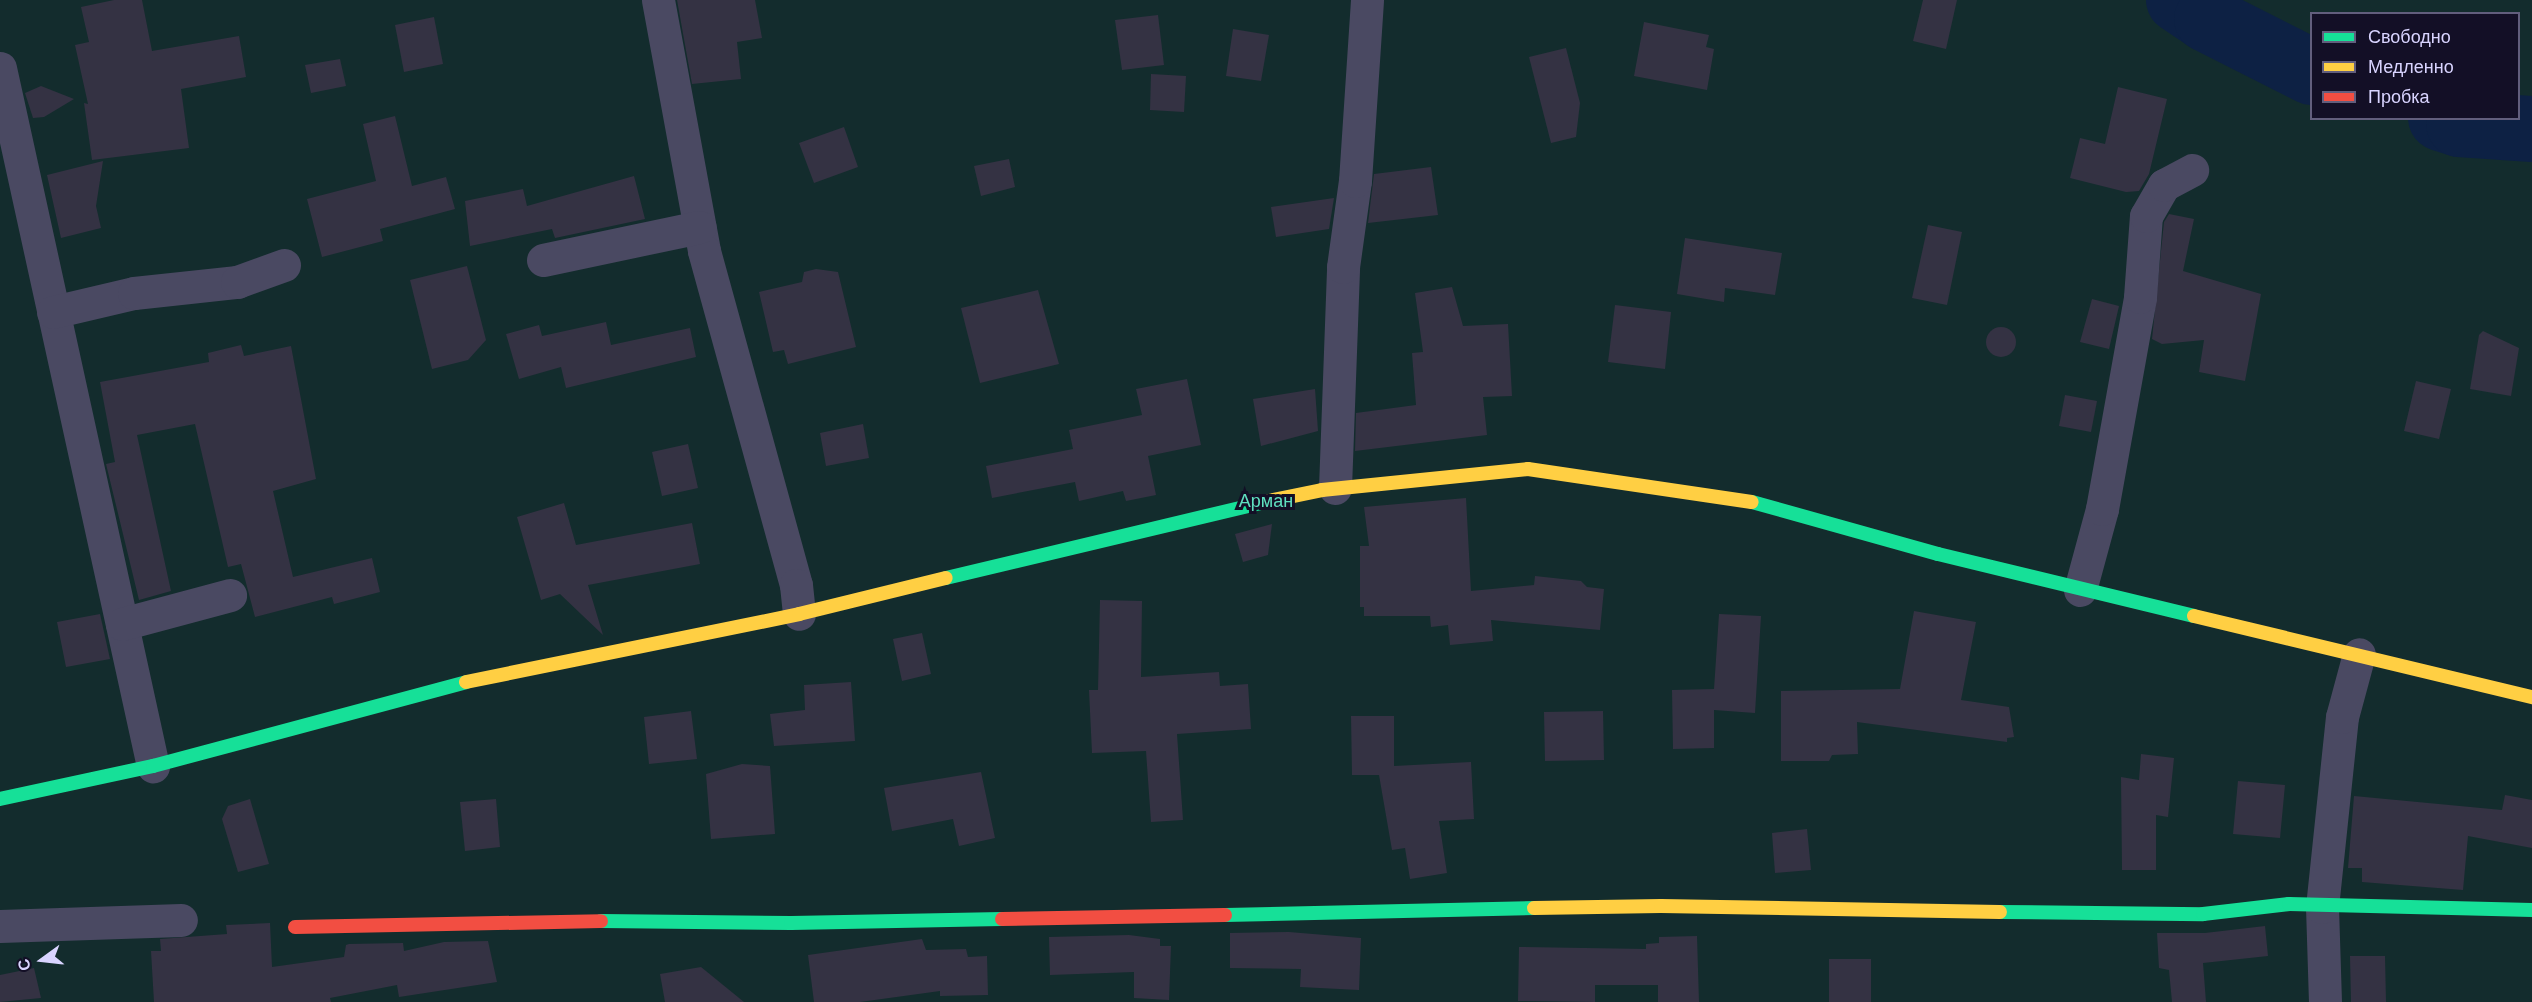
<!DOCTYPE html>
<meta charset="utf-8">
<style>
body{margin:0}
#map{position:relative;width:2532px;height:1002px;overflow:hidden;background:#161421;font-family:"Work Sans",sans-serif}
div>[style]{position:absolute}
[style*='--x']{left:calc(var(--x)*1px);top:calc(var(--y)*1px);width:calc(var(--w)*1px);rotate:calc(var(--a)*1deg)}
.green>*{inset:0;background:#132c2d}
.river>*{height:66px;margin:-33px;padding:0 33px;transform-origin:33px;border-radius:33px;background:#0d2144}
.building>*{inset:0;background:#343243}
.round{border-radius:50%}
.street>*{height:33px;margin:-16.5px;padding:0 16.5px;transform-origin:16.5px;border-radius:16.5px;background:#4a4962}
.fast>*{height:14px;margin:-7px;padding:0 7px;transform-origin:7px;border-radius:7px;background:#16e098}
.slow>*{height:14px;margin:-7px;padding:0 7px;transform-origin:7px;border-radius:7px;background:#ffcf43}
.jam>*{height:14px;margin:-7px;padding:0 7px;transform-origin:7px;border-radius:7px;background:#f24e42}
span{translate:-50% -50%;white-space:nowrap;text-align:center;line-height:1.15;-webkit-text-stroke:6px #130f26;paint-order:stroke}
.park-label{font-size:18px;color:#5fe0c0}
.legend{position:absolute;left:2310px;top:12px;width:210px;height:108px;box-sizing:border-box;background:#130f26;border:2px solid #625e7d;margin:0;padding:8px 10px;list-style:none;font-size:18px;color:#d9d4ff}
.legend li{display:flex;align-items:center;gap:12px;height:30px}
.legend b{width:30px;border:2px solid #625e7d}
.north{position:absolute;left:12px;top:930px;width:60px;height:60px;-webkit-text-stroke:4px #130f26;paint-order:stroke;rotate:255deg;font-size:16px;font-weight:700;line-height:24px;text-align:center;color:#d9d4ff}
.north::after{content:'';display:block;margin:auto;width:21px;height:27px;background:#d9d4ff;clip-path:polygon(50% 0,100% 100%,50% 72%,0 100%)}
</style>
<div id="map">
<div class="green">
<div style="clip-path:polygon(evenodd,0 0,2532px 0,2532px 1002px,0 1002px,0 0,2312px 14px,2518px 14px,2518px 118px,2312px 118px,2312px 14px)"></div>
</div>
<div class="river">
<div style="--x:2179;--y:0;--w:34;--a:34"></div>
<div style="--x:2207;--y:19;--w:118;--a:26.8"></div>
<div style="--x:2441;--y:118;--w:19;--a:18"></div>
<div style="--x:2459;--y:124;--w:73;--a:3.9"></div>
</div>
<div class="building">
<div style="clip-path:polygon(114px 0,142px 0,152px 51px,239px 36px,246px 77px,181px 89px,189px 148px,92px 160px,84px 103px,88px 104px,75px 45px,89px 42px,81px 7px)"></div>
<div style="clip-path:polygon(677px 0,755px 0,762px 38px,737px 42px,741px 79px,692px 84px)"></div>
<div style="clip-path:polygon(1923px 0,1957px 0,1946px 49px,1913px 41px)"></div>
<div style="clip-path:polygon(1158px 15px,1164px 65px,1122px 70px,1115px 20px)"></div>
<div style="clip-path:polygon(434px 17px,443px 64px,404px 72px,395px 25px)"></div>
<div style="clip-path:polygon(1644px 22px,1709px 35px,1706px 47px,1714px 49px,1707px 90px,1634px 76px)"></div>
<div style="clip-path:polygon(1233px 29px,1269px 35px,1261px 81px,1226px 76px)"></div>
<div style="clip-path:polygon(1566px 48px,1580px 103px,1576px 137px,1551px 143px,1529px 57px)"></div>
<div style="clip-path:polygon(340px 59px,346px 86px,311px 93px,305px 65px)"></div>
<div style="clip-path:polygon(1151px 74px,1186px 76px,1184px 112px,1150px 110px)"></div>
<div style="clip-path:polygon(41px 86px,74px 99px,44px 117px,33px 118px,25px 93px)"></div>
<div style="clip-path:polygon(2118px 87px,2167px 99px,2149px 174px,2139px 191px,2126px 192px,2070px 178px,2080px 138px,2105px 144px)"></div>
<div style="clip-path:polygon(395px 116px,412px 186px,446px 177px,455px 209px,380px 229px,383px 241px,322px 257px,307px 199px,376px 181px,363px 124px)"></div>
<div style="clip-path:polygon(844px 127px,858px 167px,814px 183px,799px 143px)"></div>
<div style="clip-path:polygon(1009px 159px,1015px 187px,981px 196px,974px 166px)"></div>
<div style="clip-path:polygon(103px 161px,96px 206px,101px 228px,61px 238px,47px 175px)"></div>
<div style="clip-path:polygon(1431px 167px,1438px 215px,1368px 223px,1374px 174px)"></div>
<div style="clip-path:polygon(634px 176px,645px 219px,555px 238px,552px 229px,470px 246px,465px 201px,523px 189px,527px 206px)"></div>
<div style="clip-path:polygon(1334px 198px,1329px 229px,1276px 237px,1271px 207px)"></div>
<div style="clip-path:polygon(2169px 214px,2194px 219px,2183px 271px,2261px 294px,2245px 381px,2199px 372px,2204px 340px,2162px 344px,2152px 339px,2164px 222px)"></div>
<div style="clip-path:polygon(1928px 225px,1962px 232px,1947px 305px,1912px 298px)"></div>
<div style="clip-path:polygon(1685px 238px,1782px 253px,1775px 295px,1725px 288px,1724px 302px,1677px 294px)"></div>
<div style="clip-path:polygon(467px 266px,486px 340px,468px 360px,432px 369px,410px 280px)"></div>
<div style="clip-path:polygon(816px 269px,838px 272px,856px 347px,788px 364px,784px 350px,773px 352px,759px 292px,802px 282px,804px 272px)"></div>
<div style="clip-path:polygon(1452px 287px,1463px 326px,1508px 324px,1512px 396px,1483px 397px,1487px 435px,1355px 451px,1356px 413px,1416px 405px,1412px 353px,1423px 352px,1415px 293px)"></div>
<div style="clip-path:polygon(1038px 290px,1059px 364px,980px 383px,961px 308px)"></div>
<div style="clip-path:polygon(2092px 299px,2119px 306px,2109px 349px,2080px 342px)"></div>
<div style="clip-path:polygon(1615px 305px,1671px 312px,1665px 369px,1608px 362px)"></div>
<div style="clip-path:polygon(606px 322px,611px 345px,690px 328px,696px 357px,566px 388px,561px 367px,519px 379px,506px 334px,539px 325px,542px 336px)"></div>
<div class="round" style="left:1986px;top:327px;width:30px;height:30px"></div>
<div style="clip-path:polygon(2483px 331px,2519px 348px,2511px 396px,2470px 389px,2479px 335px)"></div>
<div style="clip-path:polygon(241px 345px,244px 356px,291px 346px,316px 479px,273px 491px,293px 577px,372px 558px,380px 592px,334px 604px,332px 597px,255px 617px,241px 564px,228px 567px,195px 424px,137px 435px,171px 591px,139px 600px,106px 464px,115px 462px,100px 382px,209px 362px,208px 353px)"></div>
<div style="clip-path:polygon(1187px 379px,1201px 445px,1148px 456px,1156px 495px,1126px 501px,1123px 491px,1079px 501px,1075px 482px,992px 498px,986px 466px,1073px 449px,1069px 430px,1142px 415px,1136px 389px)"></div>
<div style="clip-path:polygon(2416px 381px,2451px 389px,2439px 439px,2404px 431px)"></div>
<div style="clip-path:polygon(1315px 389px,1318px 431px,1261px 446px,1253px 399px)"></div>
<div style="clip-path:polygon(2065px 395px,2097px 401px,2091px 432px,2059px 426px)"></div>
<div style="clip-path:polygon(863px 424px,869px 458px,826px 466px,820px 433px)"></div>
<div style="clip-path:polygon(688px 444px,698px 488px,662px 496px,652px 452px)"></div>
<div style="clip-path:polygon(1466px 498px,1471px 591px,1534px 585px,1535px 576px,1581px 581px,1587px 587px,1604px 589px,1600px 630px,1491px 620px,1493px 641px,1450px 645px,1448px 625px,1431px 627px,1430px 616px,1364px 616px,1364px 607px,1360px 607px,1360px 546px,1369px 546px,1364px 507px)"></div>
<div style="clip-path:polygon(564px 503px,576px 545px,692px 523px,700px 564px,588px 585px,603px 635px,560px 594px,541px 600px,517px 517px)"></div>
<div style="clip-path:polygon(1272px 524px,1268px 555px,1243px 562px,1235px 534px)"></div>
<div style="clip-path:polygon(1100px 600px,1142px 601px,1141px 677px,1219px 672px,1220px 686px,1248px 684px,1251px 729px,1177px 734px,1183px 820px,1151px 822px,1146px 751px,1092px 753px,1089px 690px,1098px 690px)"></div>
<div style="clip-path:polygon(1914px 611px,1976px 622px,1961px 700px,2009px 707px,2014px 737px,2007px 738px,2007px 742px,1857px 722px,1858px 754px,1832px 755px,1829px 761px,1781px 761px,1781px 691px,1900px 689px)"></div>
<div style="clip-path:polygon(100px 614px,110px 659px,66px 667px,57px 622px)"></div>
<div style="clip-path:polygon(1719px 614px,1761px 616px,1755px 713px,1714px 710px,1714px 748px,1673px 749px,1672px 690px,1714px 689px)"></div>
<div style="clip-path:polygon(922px 633px,931px 674px,902px 681px,893px 639px)"></div>
<div style="clip-path:polygon(851px 682px,855px 741px,774px 746px,770px 714px,805px 710px,804px 685px)"></div>
<div style="clip-path:polygon(691px 711px,697px 759px,649px 764px,644px 717px)"></div>
<div style="clip-path:polygon(1603px 711px,1604px 760px,1545px 761px,1544px 712px)"></div>
<div style="clip-path:polygon(1351px 716px,1394px 716px,1394px 766px,1471px 762px,1474px 819px,1439px 821px,1447px 873px,1410px 879px,1405px 848px,1392px 850px,1379px 775px,1352px 775px)"></div>
<div style="clip-path:polygon(2141px 754px,2174px 758px,2168px 817px,2156px 815px,2156px 870px,2122px 870px,2121px 777px,2139px 780px)"></div>
<div style="clip-path:polygon(742px 764px,770px 766px,775px 834px,711px 839px,706px 774px)"></div>
<div style="clip-path:polygon(981px 772px,995px 838px,959px 846px,953px 819px,892px 831px,884px 788px)"></div>
<div style="clip-path:polygon(2238px 781px,2285px 785px,2280px 838px,2233px 834px)"></div>
<div style="clip-path:polygon(2505px 795px,2532px 800px,2532px 848px,2468px 836px,2463px 890px,2362px 882px,2362px 868px,2348px 868px,2354px 796px,2502px 810px)"></div>
<div style="clip-path:polygon(250px 799px,269px 864px,238px 872px,222px 819px,228px 806px)"></div>
<div style="clip-path:polygon(496px 799px,500px 847px,465px 851px,460px 802px)"></div>
<div style="clip-path:polygon(1807px 829px,1811px 870px,1775px 873px,1772px 833px)"></div>
<div style="clip-path:polygon(270px 923px,272px 967px,344px 957px,346px 945px,349px 944px,403px 943px,404px 951px,444px 942px,488px 941px,497px 982px,399px 997px,397px 985px,330px 998px,331px 1002px,154px 1002px,151px 951px,161px 951px,160px 939px,227px 934px,226px 925px)"></div>
<div style="clip-path:polygon(2265px 926px,2268px 956px,2203px 963px,2206px 1002px,2172px 1002px,2169px 970px,2159px 968px,2157px 933px,2205px 933px)"></div>
<div style="clip-path:polygon(1289px 932px,1361px 938px,1359px 990px,1300px 987px,1301px 969px,1230px 968px,1230px 933px)"></div>
<div style="clip-path:polygon(1129px 935px,1160px 939px,1160px 946px,1171px 946px,1169px 1000px,1134px 998px,1134px 972px,1050px 975px,1049px 937px)"></div>
<div style="clip-path:polygon(1697px 936px,1699px 1002px,1658px 1002px,1658px 985px,1595px 985px,1595px 1002px,1518px 1001px,1519px 947px,1646px 949px,1646px 944px,1659px 943px,1659px 937px)"></div>
<div style="clip-path:polygon(922px 939px,926px 950px,966px 949px,968px 957px,987px 956px,988px 995px,940px 996px,940px 991px,860px 1002px,814px 1002px,808px 955px)"></div>
<div style="clip-path:polygon(2350px 956px,2385px 956px,2386px 1002px,2351px 1002px)"></div>
<div style="clip-path:polygon(1829px 959px,1871px 959px,1871px 1002px,1829px 1002px)"></div>
<div style="clip-path:polygon(701px 967px,744px 1002px,665px 1002px,660px 974px)"></div>
<div style="clip-path:polygon(34px 968px,41px 998px,0 1002px,0 975px)"></div>
</div>
<div class="street">
<div style="--x:658;--y:0;--w:255;--a:79.6"></div>
<div style="--x:704;--y:251;--w:346;--a:74.6"></div>
<div style="--x:796;--y:585;--w:29;--a:84"></div>
<div style="--x:0;--y:68;--w:715;--a:77.64"></div>
<div style="--x:543;--y:260;--w:160;--a:-11.9"></div>
<div style="--x:53;--y:312;--w:83;--a:-13.2"></div>
<div style="--x:134;--y:293;--w:104;--a:-6.1"></div>
<div style="--x:237;--y:282;--w:50;--a:-19.9"></div>
<div style="--x:1335;--y:488;--w:221;--a:-87.9"></div>
<div style="--x:1343;--y:267;--w:87;--a:-82.1"></div>
<div style="--x:1355;--y:181;--w:181;--a:-86.2"></div>
<div style="--x:2080;--y:590;--w:84;--a:-74.8"></div>
<div style="--x:2102;--y:509;--w:215;--a:-79.8"></div>
<div style="--x:2140;--y:297;--w:81;--a:-85.8"></div>
<div style="--x:2146;--y:216;--w:36;--a:-60"></div>
<div style="--x:2164;--y:185;--w:32;--a:-28"></div>
<div style="--x:122;--y:624;--w:112;--a:-15"></div>
<div style="--x:0;--y:926;--w:181;--a:-1.9"></div>
<div style="--x:2325;--y:1002;--w:95;--a:-91.8"></div>
<div style="--x:2322;--y:907;--w:191;--a:-84"></div>
<div style="--x:2342;--y:717;--w:65;--a:-74.9"></div>
</div>
<div class="fast">
<div style="--x:1752;--y:502;--w:193;--a:15.6"></div>
<div style="--x:1938;--y:554;--w:263;--a:13.6"></div>
<div style="--x:946;--y:578;--w:327;--a:-13.4"></div>
<div style="--x:0;--y:799;--w:157;--a:-12.2"></div>
<div style="--x:153;--y:766;--w:324;--a:-15"></div>
<div style="--x:2000;--y:912;--w:203;--a:0.6"></div>
<div style="--x:2203;--y:914;--w:87;--a:-6.6"></div>
<div style="--x:2289;--y:904;--w:243;--a:1.4"></div>
<div style="--x:1225;--y:915;--w:309;--a:-1.3"></div>
<div style="--x:601;--y:921;--w:190;--a:0.6"></div>
<div style="--x:791;--y:923;--w:211;--a:-1.1"></div>
</div>
<div class="slow">
<div style="--x:1264;--y:502;--w:59;--a:-11.7"></div>
<div style="--x:1322;--y:490;--w:207;--a:-5.8"></div>
<div style="--x:1528;--y:469;--w:226;--a:8.4"></div>
<div style="--x:2194;--y:616;--w:348;--a:13.5"></div>
<div style="--x:466;--y:682;--w:340;--a:-11.5"></div>
<div style="--x:799;--y:614;--w:151;--a:-13.8"></div>
<div style="--x:1534;--y:908;--w:127;--a:-0.9"></div>
<div style="--x:1661;--y:906;--w:339;--a:1"></div>
</div>
<div class="jam">
<div style="--x:1002;--y:919;--w:223;--a:-1"></div>
<div style="--x:295;--y:927;--w:306;--a:-1.1"></div>
</div>
<div class="park-label">
<span style="left:1266px;top:501px">Арман</span>
</div>
<ul class="legend">
<li><b style="height:8px;background:#16e098"></b>Свободно</li>
<li><b style="height:8px;background:#ffcf43"></b>Медленно</li>
<li><b style="height:8px;background:#f24e42"></b>Пробка</li>
</ul>
<div class="north">С</div>
</div>
